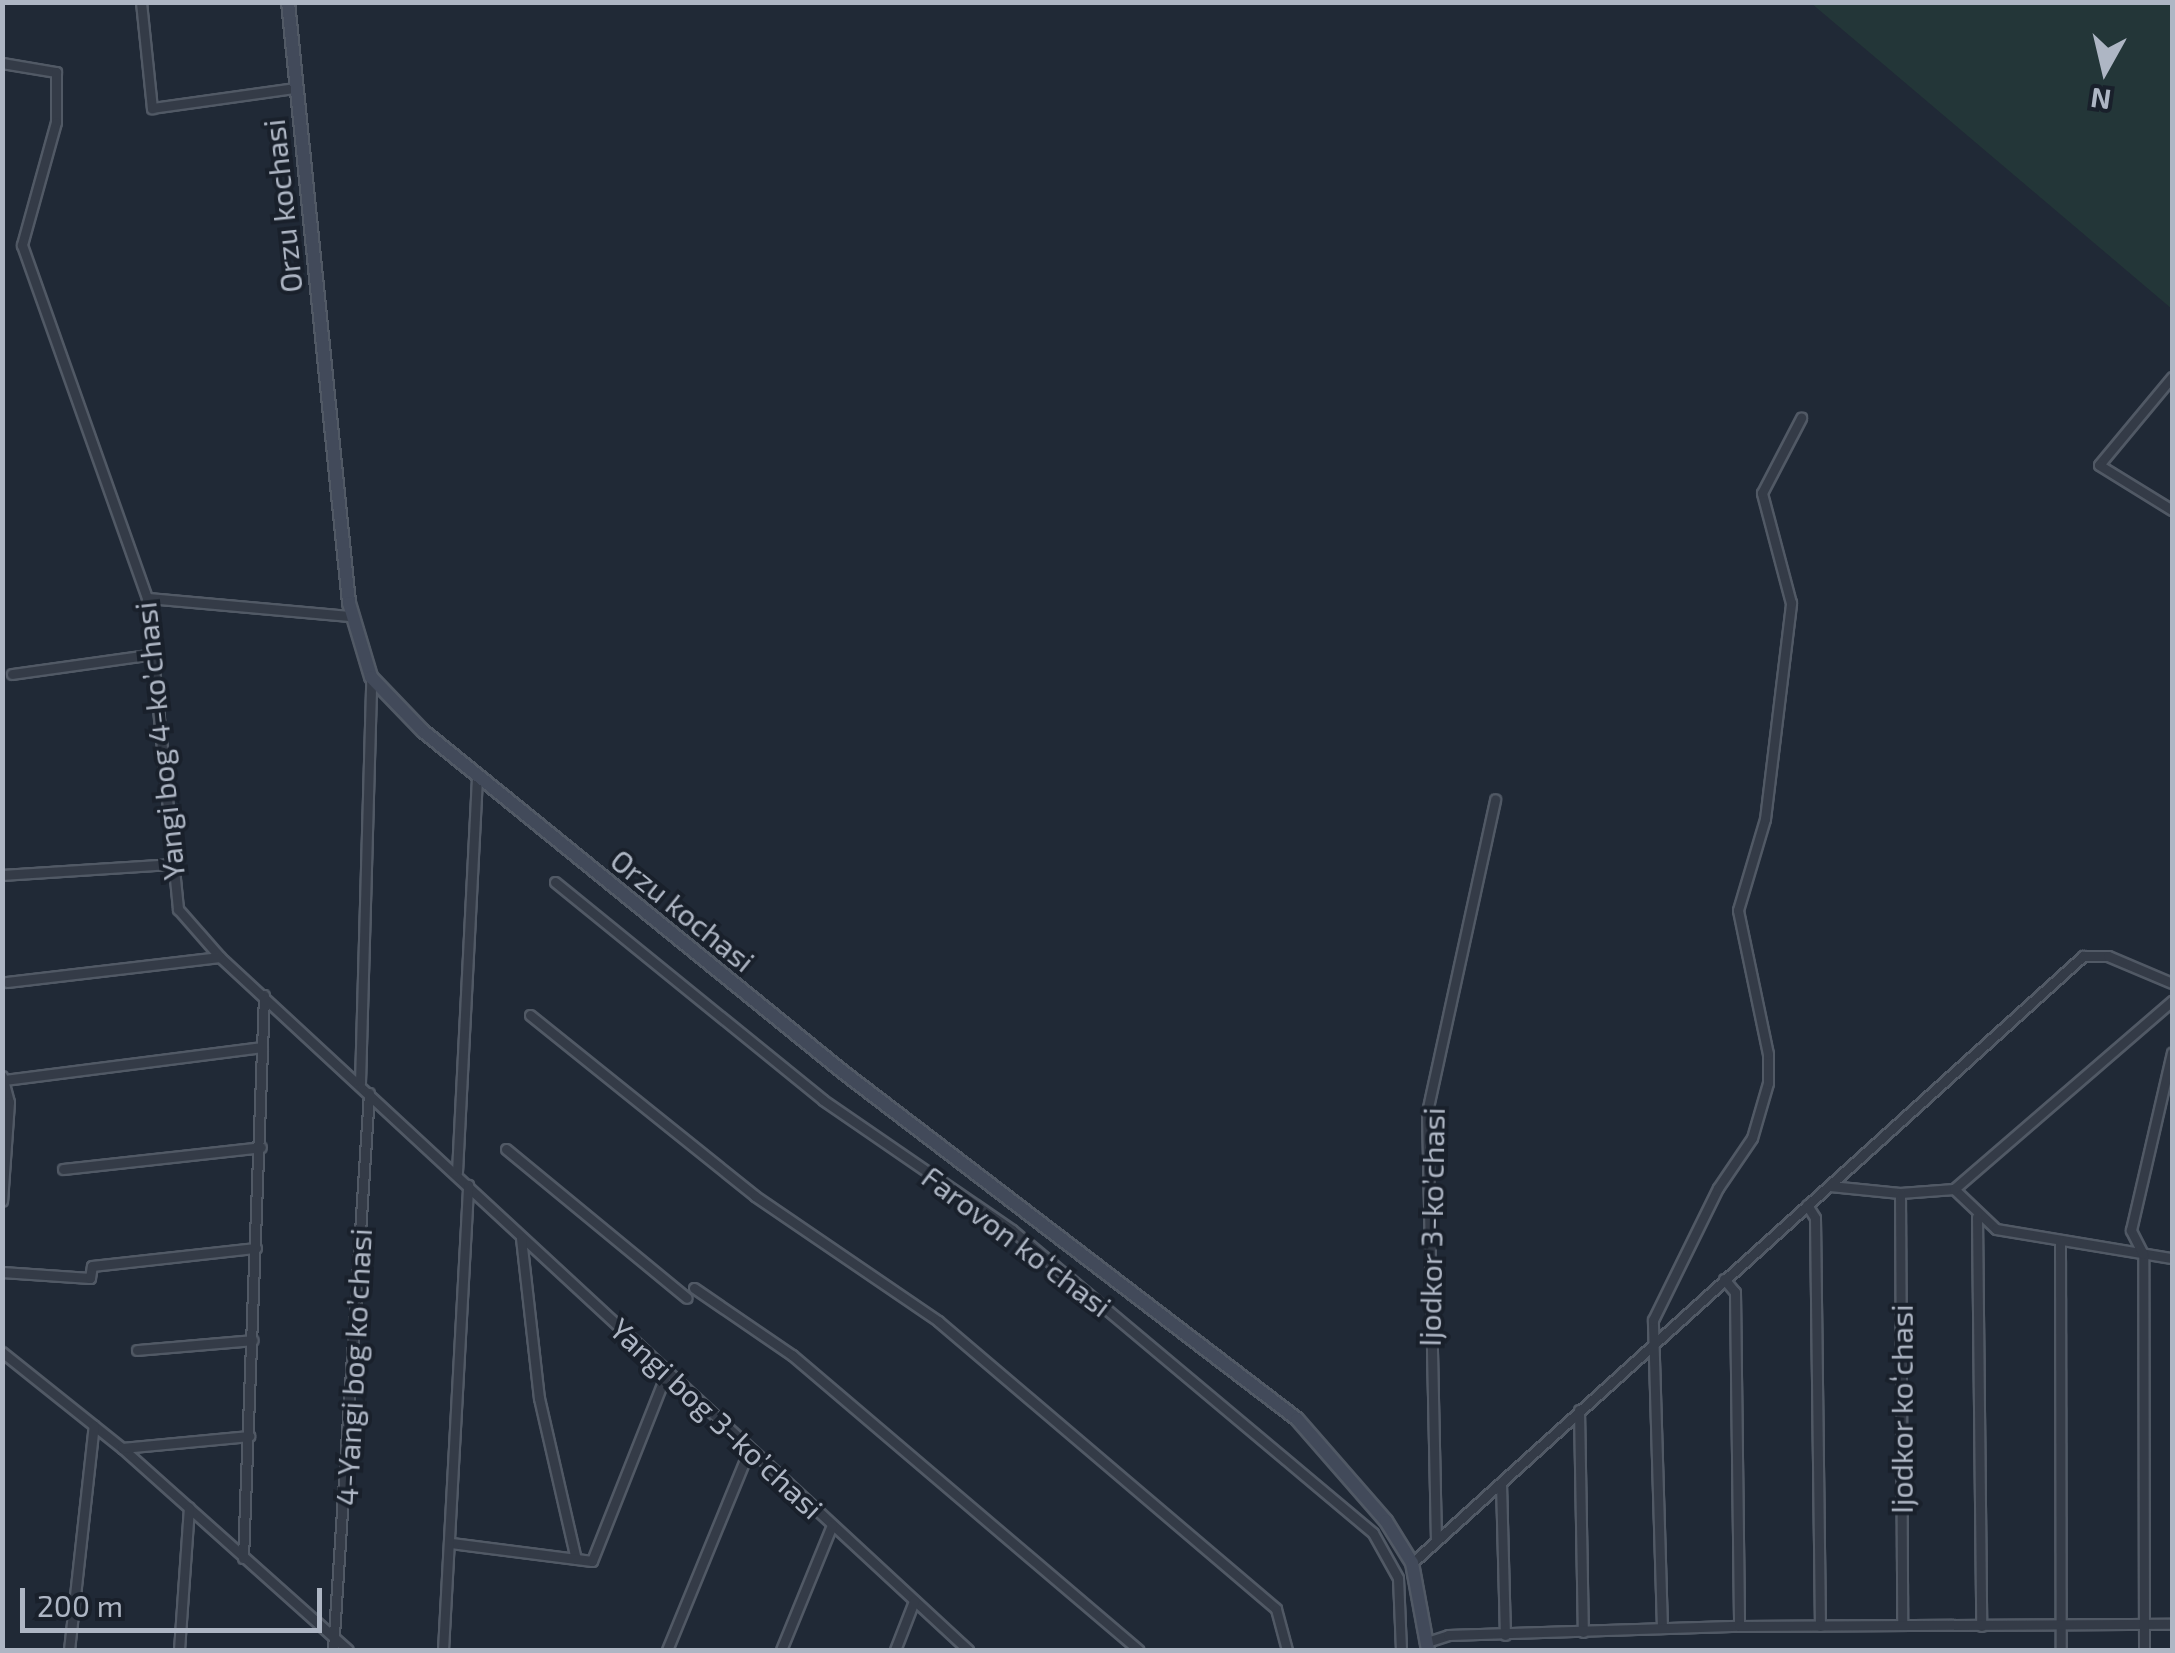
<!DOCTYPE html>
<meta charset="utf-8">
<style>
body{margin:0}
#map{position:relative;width:2175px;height:1653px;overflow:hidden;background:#202936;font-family:"Exo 2",sans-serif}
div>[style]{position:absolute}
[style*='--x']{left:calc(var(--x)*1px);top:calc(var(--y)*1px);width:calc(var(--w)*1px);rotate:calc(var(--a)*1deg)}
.green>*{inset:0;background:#233638}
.roads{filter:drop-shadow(2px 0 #515965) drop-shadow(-2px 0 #515965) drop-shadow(0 2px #515965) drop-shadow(0 -2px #515965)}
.street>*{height:9px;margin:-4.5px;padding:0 4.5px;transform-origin:4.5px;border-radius:4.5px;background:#343b47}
.secondary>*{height:12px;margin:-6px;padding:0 6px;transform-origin:6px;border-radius:6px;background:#424a5a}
span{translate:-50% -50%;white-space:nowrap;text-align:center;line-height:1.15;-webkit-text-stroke:8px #19202b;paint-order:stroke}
.street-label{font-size:30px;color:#aeb6c4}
.frame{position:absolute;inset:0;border:5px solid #aeb6c4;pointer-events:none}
.north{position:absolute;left:2055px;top:20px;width:100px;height:100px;-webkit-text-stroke:8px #19202b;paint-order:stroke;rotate:188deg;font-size:28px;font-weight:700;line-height:40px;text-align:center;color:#aeb6c4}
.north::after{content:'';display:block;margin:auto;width:35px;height:45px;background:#aeb6c4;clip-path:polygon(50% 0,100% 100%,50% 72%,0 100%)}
.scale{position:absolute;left:20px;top:1588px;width:302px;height:45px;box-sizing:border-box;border:5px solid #aeb6c4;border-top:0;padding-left:12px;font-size:30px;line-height:35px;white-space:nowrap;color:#aeb6c4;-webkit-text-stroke:8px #19202b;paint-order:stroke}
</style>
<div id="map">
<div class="green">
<div style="clip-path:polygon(1811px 3px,2172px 3px,2172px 309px,1850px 36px)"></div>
</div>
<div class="roads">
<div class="street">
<div style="--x:141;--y:2;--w:107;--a:84.1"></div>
<div style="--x:152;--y:108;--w:144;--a:-8"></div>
<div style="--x:2;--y:63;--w:55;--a:9.5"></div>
<div style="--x:56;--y:72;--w:50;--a:90"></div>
<div style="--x:56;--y:122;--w:128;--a:105.5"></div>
<div style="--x:22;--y:245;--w:374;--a:70.5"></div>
<div style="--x:147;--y:598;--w:313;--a:84.3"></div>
<div style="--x:178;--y:909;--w:64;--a:48.8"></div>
<div style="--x:220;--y:957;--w:1020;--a:42.81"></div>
<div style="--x:2172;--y:377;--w:114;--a:129.7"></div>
<div style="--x:2099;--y:465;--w:86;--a:31.7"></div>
<div style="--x:147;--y:598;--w:204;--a:5.1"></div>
<div style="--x:12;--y:674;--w:144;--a:-8"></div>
<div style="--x:2;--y:875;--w:168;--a:-3.7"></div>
<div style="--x:555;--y:882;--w:345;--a:39.1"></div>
<div style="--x:823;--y:1100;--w:229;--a:34.5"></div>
<div style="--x:1012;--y:1230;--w:471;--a:40"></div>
<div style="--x:1373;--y:1533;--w:51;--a:60.9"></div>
<div style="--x:1398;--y:1578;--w:72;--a:87.6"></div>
<div style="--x:7;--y:982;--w:214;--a:-6.7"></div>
<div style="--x:530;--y:1015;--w:289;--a:38.8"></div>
<div style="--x:755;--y:1196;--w:222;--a:34.3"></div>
<div style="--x:938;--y:1321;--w:444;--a:40.4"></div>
<div style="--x:1276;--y:1609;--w:42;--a:75"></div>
<div style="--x:2;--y:1076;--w:27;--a:75"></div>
<div style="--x:9;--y:1102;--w:99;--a:94"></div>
<div style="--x:5;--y:1080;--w:259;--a:-7.3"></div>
<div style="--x:360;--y:1083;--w:406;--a:-88.4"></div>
<div style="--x:506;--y:1149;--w:234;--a:39.5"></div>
<div style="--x:63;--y:1169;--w:199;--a:-6.3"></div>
<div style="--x:457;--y:1172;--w:397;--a:-87.1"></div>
<div style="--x:1830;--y:1186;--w:70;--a:5.7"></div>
<div style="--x:1900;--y:1193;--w:54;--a:-4.2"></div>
<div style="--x:1954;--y:1189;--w:58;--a:43.6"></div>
<div style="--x:1996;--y:1229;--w:178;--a:9.4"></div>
<div style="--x:1954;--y:1189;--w:288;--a:-40.8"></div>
<div style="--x:1900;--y:1193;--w:431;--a:89.7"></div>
<div style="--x:1807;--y:1205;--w:15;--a:58"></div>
<div style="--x:1815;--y:1218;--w:408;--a:89.3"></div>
<div style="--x:1977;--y:1217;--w:409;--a:89.4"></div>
<div style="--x:521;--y:1238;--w:161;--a:83.6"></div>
<div style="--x:539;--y:1398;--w:165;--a:77.1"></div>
<div style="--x:2060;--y:1242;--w:408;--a:89.9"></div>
<div style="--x:2;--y:1272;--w:88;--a:3.9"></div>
<div style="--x:90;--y:1278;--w:12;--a:-81"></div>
<div style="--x:92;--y:1266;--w:165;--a:-6.3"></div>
<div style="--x:1724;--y:1279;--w:17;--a:50"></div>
<div style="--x:1735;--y:1292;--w:334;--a:89.3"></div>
<div style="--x:694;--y:1288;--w:119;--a:34.4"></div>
<div style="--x:792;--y:1355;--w:455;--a:40.4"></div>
<div style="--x:137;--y:1350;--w:116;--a:-4.9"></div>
<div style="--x:2;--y:1352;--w:154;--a:38.7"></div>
<div style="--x:122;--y:1448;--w:303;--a:41.8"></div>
<div style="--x:1579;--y:1410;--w:222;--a:89"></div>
<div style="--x:122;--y:1448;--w:128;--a:-5.4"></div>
<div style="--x:1501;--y:1483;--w:152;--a:88.5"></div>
<div style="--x:1436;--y:1541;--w:429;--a:-91.2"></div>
<div style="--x:1427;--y:1112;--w:320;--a:-77.7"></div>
<div style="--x:451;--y:1543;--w:142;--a:7.3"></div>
<div style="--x:592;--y:1561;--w:203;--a:-68.4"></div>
<div style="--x:243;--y:1558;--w:563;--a:-87.86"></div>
<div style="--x:1412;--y:1563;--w:905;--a:-42.13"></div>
<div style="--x:2083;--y:956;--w:25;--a:0"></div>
<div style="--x:2108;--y:956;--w:69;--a:22.9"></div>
<div style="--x:1662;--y:1628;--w:308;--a:-91.7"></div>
<div style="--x:1653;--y:1320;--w:147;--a:-63.8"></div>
<div style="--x:1718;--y:1188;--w:60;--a:-55.8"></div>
<div style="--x:1752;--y:1138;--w:57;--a:-73.8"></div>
<div style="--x:1768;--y:1083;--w:29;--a:-90"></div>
<div style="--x:1768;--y:1054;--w:147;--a:-101.8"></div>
<div style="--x:1738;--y:910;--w:95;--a:-73.5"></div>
<div style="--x:1765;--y:819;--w:218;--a:-83.1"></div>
<div style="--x:1791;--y:603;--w:114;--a:-104.8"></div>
<div style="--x:1762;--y:493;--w:85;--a:-62.5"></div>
<div style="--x:1427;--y:1642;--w:22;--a:-18"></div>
<div style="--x:1448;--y:1635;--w:291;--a:-1.8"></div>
<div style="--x:1739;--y:1626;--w:433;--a:-0.3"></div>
<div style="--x:69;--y:1650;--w:226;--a:-83.7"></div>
<div style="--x:179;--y:1650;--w:143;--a:-86"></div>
<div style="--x:333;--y:1650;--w:558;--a:-86.3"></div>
<div style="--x:443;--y:1650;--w:466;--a:-86.9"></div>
<div style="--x:667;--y:1650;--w:218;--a:-67.7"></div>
<div style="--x:781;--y:1650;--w:135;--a:-67.8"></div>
<div style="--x:895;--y:1650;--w:53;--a:-68.8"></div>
<div style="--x:2144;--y:1650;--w:396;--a:-90.1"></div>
<div style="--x:2143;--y:1254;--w:27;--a:-117"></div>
<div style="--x:2131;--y:1230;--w:182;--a:-77"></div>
</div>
<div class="secondary">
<div style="--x:288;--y:2;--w:604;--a:84.2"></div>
<div style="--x:349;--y:603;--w:77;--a:73.4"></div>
<div style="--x:371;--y:677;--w:75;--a:46.1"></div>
<div style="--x:423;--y:731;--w:541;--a:39.07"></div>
<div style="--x:843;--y:1072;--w:571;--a:37.39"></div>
<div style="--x:1297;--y:1419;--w:135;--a:48.9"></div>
<div style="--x:1386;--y:1521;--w:49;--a:58.2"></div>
<div style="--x:1412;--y:1563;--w:88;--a:79.6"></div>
</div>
</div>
<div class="street-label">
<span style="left:282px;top:206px;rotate:-96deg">Orzu kochasi</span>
<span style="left:159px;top:741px;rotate:-96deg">Yangi bog 4-koʼchasi</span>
<span style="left:683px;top:910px;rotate:39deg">Orzu kochasi</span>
<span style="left:1431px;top:1227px;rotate:-89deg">Ijodkor 3-koʼchasi</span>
<span style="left:1017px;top:1241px;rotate:37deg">Farovon koʻchasi</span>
<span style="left:353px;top:1367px;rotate:-87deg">4-Yangi bog koʼchasi</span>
<span style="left:1901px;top:1409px;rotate:-90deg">Ijodkor koʻchasi</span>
<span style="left:717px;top:1418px;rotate:43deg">Yangi bog 3-koʼchasi</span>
</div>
<div class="frame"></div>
<div class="north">N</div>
<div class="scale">200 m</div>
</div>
